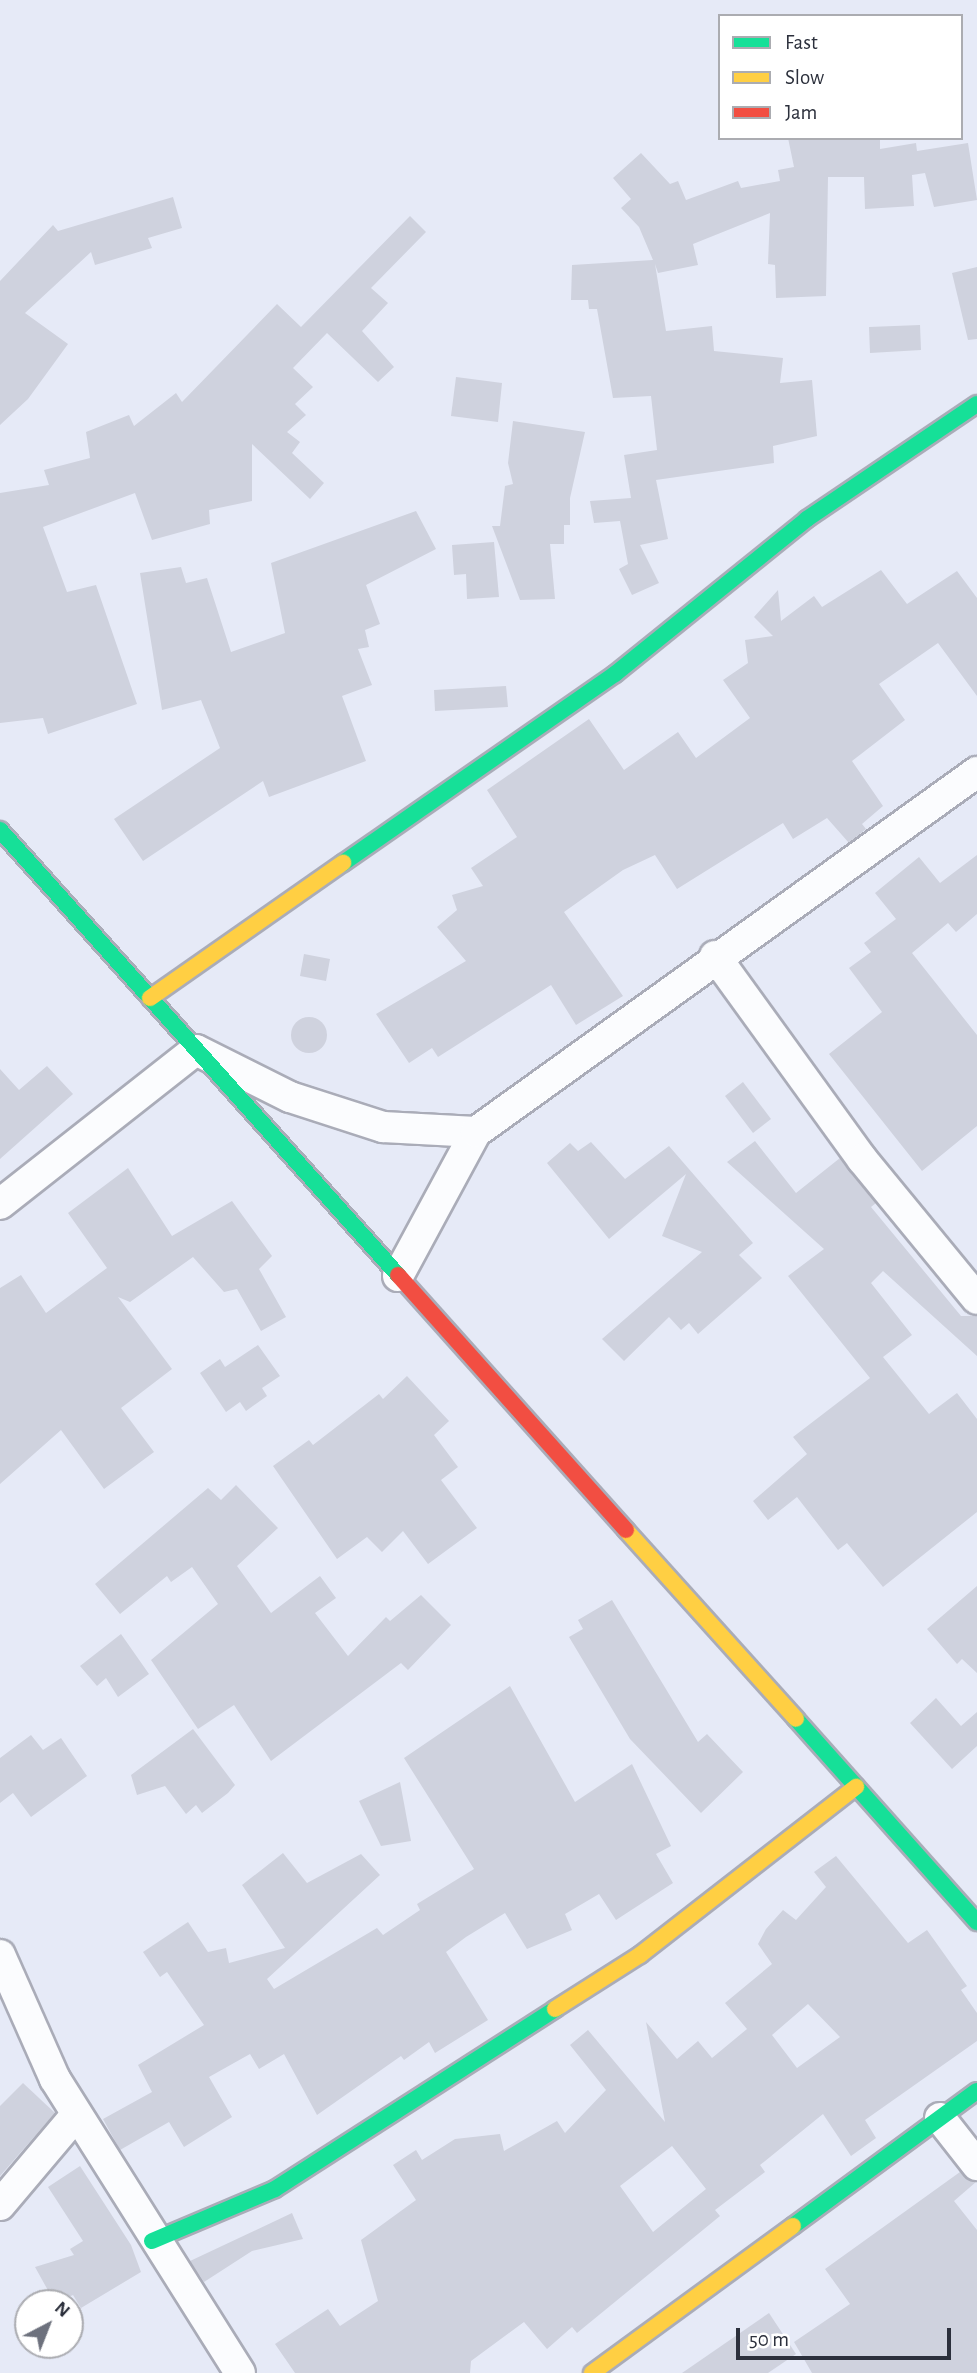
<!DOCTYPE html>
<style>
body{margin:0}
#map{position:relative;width:977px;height:2373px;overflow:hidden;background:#e6eaf7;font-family:"Alegreya Sans",sans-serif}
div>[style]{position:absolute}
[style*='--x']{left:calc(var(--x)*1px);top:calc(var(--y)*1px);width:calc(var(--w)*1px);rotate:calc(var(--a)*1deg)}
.building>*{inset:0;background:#cfd2de}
.round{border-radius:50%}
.roads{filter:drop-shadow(2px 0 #aaacb8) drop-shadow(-2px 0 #aaacb8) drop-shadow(0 2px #aaacb8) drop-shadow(0 -2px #aaacb8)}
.street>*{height:30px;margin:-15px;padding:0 15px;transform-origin:15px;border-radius:15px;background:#fbfcfe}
.fast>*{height:16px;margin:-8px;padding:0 8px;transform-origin:8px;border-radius:8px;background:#16e098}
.slow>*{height:16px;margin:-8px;padding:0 8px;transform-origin:8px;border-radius:8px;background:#ffcf43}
.jam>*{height:16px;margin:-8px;padding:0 8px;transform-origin:8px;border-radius:8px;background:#f24e42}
span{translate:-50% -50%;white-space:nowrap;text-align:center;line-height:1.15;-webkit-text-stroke:5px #fff;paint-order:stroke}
.legend{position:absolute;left:718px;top:14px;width:245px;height:126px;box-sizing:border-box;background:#fff;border:2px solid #abacb1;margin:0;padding:9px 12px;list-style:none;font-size:21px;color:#2c303c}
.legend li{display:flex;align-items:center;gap:14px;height:35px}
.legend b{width:35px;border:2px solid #abacb1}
.north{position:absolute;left:14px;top:2289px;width:70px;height:70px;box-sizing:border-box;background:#fff;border:2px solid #abacb1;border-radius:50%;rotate:42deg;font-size:19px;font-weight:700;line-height:28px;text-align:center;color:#2c303c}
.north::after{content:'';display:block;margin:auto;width:24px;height:32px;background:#6d717d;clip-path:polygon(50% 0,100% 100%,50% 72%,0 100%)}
.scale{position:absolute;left:736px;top:2328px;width:215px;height:32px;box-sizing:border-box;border:4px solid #2c303c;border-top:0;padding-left:9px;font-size:21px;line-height:24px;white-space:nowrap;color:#2c303c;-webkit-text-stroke:5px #fff;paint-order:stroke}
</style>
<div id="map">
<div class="building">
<div style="clip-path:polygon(788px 138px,880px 138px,880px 149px,916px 143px,917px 151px,968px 143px,977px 200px,934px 207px,925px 173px,912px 175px,914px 206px,865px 209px,864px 177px,828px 177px,826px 296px,776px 298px,775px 265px,768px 264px,770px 213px,693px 244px,698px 265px,658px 273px,655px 264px,666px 331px,712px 326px,714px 351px,783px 358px,780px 383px,812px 380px,817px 436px,773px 446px,774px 463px,656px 480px,668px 539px,640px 545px,659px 583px,632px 595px,619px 569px,628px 564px,620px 521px,594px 523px,590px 501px,631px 498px,624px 455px,657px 450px,651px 396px,613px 398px,597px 309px,589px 309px,588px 300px,571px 300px,572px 265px,653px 260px,639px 227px,621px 208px,631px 199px,613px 178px,641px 153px,670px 184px,678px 181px,686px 200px,738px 181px,741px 188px,780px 181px,778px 170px,794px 167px)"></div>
<div style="clip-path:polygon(173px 197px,182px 228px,148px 238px,152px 248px,95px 265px,91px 252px,25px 313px,68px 344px,28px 399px,0 425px,0 281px,53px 225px,58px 231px)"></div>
<div style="clip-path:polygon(410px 216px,426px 232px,371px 288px,388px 303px,362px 331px,394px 367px,378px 382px,327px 333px,293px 368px,313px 387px,295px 404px,306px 415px,287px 432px,300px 442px,292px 453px,324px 483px,310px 499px,252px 444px,252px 501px,209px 510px,210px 524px,152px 540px,135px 493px,43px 527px,67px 592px,96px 585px,137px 704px,48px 734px,43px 718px,0 723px,0 493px,49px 485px,44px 470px,90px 458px,86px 432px,129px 415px,134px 426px,176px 393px,182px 402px,277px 304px,301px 327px)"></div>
<div style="clip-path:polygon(977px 267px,977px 339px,968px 340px,952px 273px)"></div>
<div style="clip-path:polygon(920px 325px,921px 350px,870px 353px,869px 327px)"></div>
<div style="clip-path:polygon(456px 377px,502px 383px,498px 422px,451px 416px)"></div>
<div style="clip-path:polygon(513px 421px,585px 432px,570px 498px,570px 525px,564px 525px,564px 544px,550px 544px,555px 599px,520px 600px,492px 526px,500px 526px,505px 486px,513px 484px,508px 463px)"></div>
<div style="clip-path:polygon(416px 511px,436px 549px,366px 585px,380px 624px,365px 630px,369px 647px,358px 649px,372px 685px,342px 696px,366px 761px,269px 797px,263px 781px,143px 861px,114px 819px,220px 748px,201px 700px,162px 710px,140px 573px,181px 567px,186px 583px,207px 578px,231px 652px,285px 633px,271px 563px)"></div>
<div style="clip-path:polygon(494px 542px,499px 597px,467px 599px,466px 574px,454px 575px,452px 545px)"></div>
<div style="clip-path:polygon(881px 570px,907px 604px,957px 571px,977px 598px,977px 696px,938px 643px,879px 684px,905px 720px,852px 761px,883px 806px,862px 824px,866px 829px,849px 843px,827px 818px,793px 839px,783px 823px,677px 889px,655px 855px,623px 870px,564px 912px,623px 996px,576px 1025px,551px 985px,438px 1057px,432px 1048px,409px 1063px,376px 1014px,466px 961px,437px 927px,457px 910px,452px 895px,483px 886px,471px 868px,517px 837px,487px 790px,589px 719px,624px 770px,678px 732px,696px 758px,750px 718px,723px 680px,748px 663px,745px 640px,773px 636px,754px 617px,778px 590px,781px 621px,814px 596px,822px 607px)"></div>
<div style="clip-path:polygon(506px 686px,508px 707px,435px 711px,434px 690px)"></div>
<div style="clip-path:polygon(977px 855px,977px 914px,956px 932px,948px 923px,912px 953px,977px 1035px,977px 1126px,922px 1171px,829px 1054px,882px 1012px,849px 968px,871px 952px,864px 943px,896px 919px,875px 893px,919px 857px,940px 883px)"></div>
<div style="clip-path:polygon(304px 954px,330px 959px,326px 981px,300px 976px)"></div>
<div class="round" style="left:291px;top:1017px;width:36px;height:36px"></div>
<div style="clip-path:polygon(47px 1066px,73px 1094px,0 1159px,0 1069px,19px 1090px)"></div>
<div style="clip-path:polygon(743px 1082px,771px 1119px,753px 1133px,725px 1096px)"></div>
<div style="clip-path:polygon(755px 1141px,796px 1193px,840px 1158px,876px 1203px,871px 1207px,961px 1316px,977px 1316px,977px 1356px,883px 1271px,871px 1283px,912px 1335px,883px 1357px,929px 1414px,957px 1393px,977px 1419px,977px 1512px,883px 1587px,847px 1543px,838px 1550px,797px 1497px,768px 1520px,753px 1501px,807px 1454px,793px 1437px,870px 1378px,788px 1276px,824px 1249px,727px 1162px)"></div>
<div style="clip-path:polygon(591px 1142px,625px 1179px,669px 1146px,753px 1243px,739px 1255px,762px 1278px,698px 1334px,689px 1323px,681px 1330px,669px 1317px,624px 1361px,602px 1339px,702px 1252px,662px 1236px,686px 1174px,609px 1239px,547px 1163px,570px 1143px,578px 1151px)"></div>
<div style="clip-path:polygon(128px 1168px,172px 1236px,232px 1201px,272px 1256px,259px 1269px,286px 1317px,261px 1331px,237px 1289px,224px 1292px,193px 1257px,130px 1302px,118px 1297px,172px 1369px,121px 1408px,154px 1452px,104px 1489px,61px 1430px,0 1484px,0 1288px,21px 1275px,46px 1313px,107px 1268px,68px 1213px)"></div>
<div style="clip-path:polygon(258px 1345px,280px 1376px,262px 1388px,267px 1396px,246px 1411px,240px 1402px,226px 1412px,200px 1373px,220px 1359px,225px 1367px)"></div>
<div style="clip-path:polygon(407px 1376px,449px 1421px,434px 1435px,458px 1467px,441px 1480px,477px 1528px,428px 1564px,403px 1531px,382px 1552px,367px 1537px,337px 1559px,273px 1466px,309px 1440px,313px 1445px,379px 1394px,383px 1399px)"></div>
<div style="clip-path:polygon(236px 1485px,278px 1528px,237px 1566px,271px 1613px,320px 1576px,336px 1598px,315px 1613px,348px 1656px,386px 1617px,390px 1621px,421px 1595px,451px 1625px,408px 1670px,401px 1663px,271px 1761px,234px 1705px,198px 1729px,151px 1660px,218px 1604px,192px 1567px,171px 1582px,167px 1576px,120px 1614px,95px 1584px,208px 1488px,221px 1500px)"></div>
<div style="clip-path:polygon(977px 1586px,977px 1673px,962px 1659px,957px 1664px,927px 1629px)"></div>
<div style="clip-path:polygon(612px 1600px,698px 1742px,707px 1734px,743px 1772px,701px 1813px,630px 1739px,569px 1637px,583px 1629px,578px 1620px)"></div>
<div style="clip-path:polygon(121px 1634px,149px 1674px,118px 1697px,106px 1678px,97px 1686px,80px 1666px)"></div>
<div style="clip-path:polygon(510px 1686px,575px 1802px,632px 1764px,671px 1846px,656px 1854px,673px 1883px,616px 1920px,599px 1894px,565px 1914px,572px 1930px,527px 1949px,505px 1913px,466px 1937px,446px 1952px,488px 2020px,435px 2053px,429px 2042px,404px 2060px,401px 2056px,317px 2115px,284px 2054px,259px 2069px,250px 2054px,209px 2077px,232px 2117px,184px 2147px,169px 2122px,120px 2150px,103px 2119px,152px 2092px,138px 2065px,204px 2025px,167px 1972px,160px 1977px,143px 1952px,188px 1922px,208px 1952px,226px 1948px,229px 1963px,285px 1948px,242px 1885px,283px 1853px,307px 1883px,361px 1854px,380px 1875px,267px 1979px,274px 1989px,377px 1928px,383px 1935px,420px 1910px,417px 1904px,474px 1869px,404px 1758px)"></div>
<div style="clip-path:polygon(936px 1698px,961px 1726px,977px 1712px,977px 1746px,952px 1769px,910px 1723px)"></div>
<div style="clip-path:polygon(193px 1729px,235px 1785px,228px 1793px,202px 1813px,196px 1805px,186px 1814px,165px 1786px,137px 1795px,131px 1775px)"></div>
<div style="clip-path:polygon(31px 1735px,43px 1750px,61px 1738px,87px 1776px,31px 1817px,13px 1793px,0 1803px,0 1758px)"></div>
<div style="clip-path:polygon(400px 1782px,411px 1841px,381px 1846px,359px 1801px)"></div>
<div style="clip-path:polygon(evenodd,836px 1856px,908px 1943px,927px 1930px,967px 1986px,961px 1990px,977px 2013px,977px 2041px,865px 2120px,876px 2138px,851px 2156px,823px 2114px,760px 2165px,765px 2172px,715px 2210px,720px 2216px,577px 2333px,572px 2327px,547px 2349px,524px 2322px,471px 2361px,470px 2373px,295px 2373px,275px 2344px,328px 2309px,340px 2326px,378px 2301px,361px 2240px,416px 2200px,393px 2165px,416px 2150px,422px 2160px,455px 2139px,500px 2134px,504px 2151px,557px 2121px,565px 2133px,606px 2090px,570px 2045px,588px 2030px,665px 2122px,646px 2022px,677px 2059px,698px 2041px,712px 2058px,747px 2029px,725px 2003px,772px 1964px,758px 1944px,766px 1929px,783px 1910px,796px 1920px,826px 1887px,814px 1872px,836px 1856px,808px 2004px,840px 2037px,797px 2068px,772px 2035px,808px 2004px,836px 1856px,672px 2146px,706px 2189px,653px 2232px,620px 2186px,672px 2146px)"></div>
<div style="clip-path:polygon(23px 2083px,55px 2113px,0 2176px,0 2106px)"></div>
<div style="clip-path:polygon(80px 2166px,131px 2245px,141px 2272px,81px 2308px,73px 2295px,55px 2303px,35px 2267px,74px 2255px,70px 2249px,83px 2241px,48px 2187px)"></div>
<div style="clip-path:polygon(960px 2172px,976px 2182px,954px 2201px,977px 2230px,977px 2373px,812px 2373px,794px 2342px,850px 2304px,825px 2269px)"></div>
<div style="clip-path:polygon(292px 2213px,303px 2239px,252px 2251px,204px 2282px,190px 2261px)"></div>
<div style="clip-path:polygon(769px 2313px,796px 2354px,768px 2373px,682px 2373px)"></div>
</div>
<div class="roads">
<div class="street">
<div style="--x:715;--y:956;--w:251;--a:54.1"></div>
<div style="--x:862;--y:1159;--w:181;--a:50.6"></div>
<div style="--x:0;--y:1204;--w:249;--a:-38.2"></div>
<div style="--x:196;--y:1050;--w:105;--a:26.6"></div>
<div style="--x:290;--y:1097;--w:98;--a:17.9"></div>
<div style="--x:383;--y:1127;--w:93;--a:3.1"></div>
<div style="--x:398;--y:1276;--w:164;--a:-61.6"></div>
<div style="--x:476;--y:1132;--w:617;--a:-35.7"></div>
<div style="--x:0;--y:1955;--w:136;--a:66.1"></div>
<div style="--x:55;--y:2079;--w:347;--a:57.8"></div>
<div style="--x:940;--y:2118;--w:60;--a:51.8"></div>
<div style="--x:0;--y:2205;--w:118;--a:-49.8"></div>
</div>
<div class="fast">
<div style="--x:0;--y:830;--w:597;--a:48.19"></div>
<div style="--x:343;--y:863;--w:331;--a:-34.8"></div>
<div style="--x:615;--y:674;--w:247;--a:-38.9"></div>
<div style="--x:807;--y:519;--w:205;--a:-34.1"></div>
<div style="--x:796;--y:1719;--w:272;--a:48.3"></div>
<div style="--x:793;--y:2226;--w:228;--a:-36.3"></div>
<div style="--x:152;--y:2241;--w:134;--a:-22.9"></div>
<div style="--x:275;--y:2189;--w:333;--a:-32.7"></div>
</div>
<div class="slow">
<div style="--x:150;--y:998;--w:236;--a:-35"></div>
<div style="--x:626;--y:1530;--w:254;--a:48"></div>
<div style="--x:555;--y:2009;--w:101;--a:-32.4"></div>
<div style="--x:640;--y:1955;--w:274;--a:-37.9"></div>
<div style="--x:592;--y:2373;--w:249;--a:-36.2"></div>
</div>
<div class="jam">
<div style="--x:398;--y:1275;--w:342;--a:48.2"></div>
</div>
</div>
<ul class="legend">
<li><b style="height:9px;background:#16e098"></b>Fast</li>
<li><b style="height:9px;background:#ffcf43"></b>Slow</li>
<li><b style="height:9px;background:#f24e42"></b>Jam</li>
</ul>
<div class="north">N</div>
<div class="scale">50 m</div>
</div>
